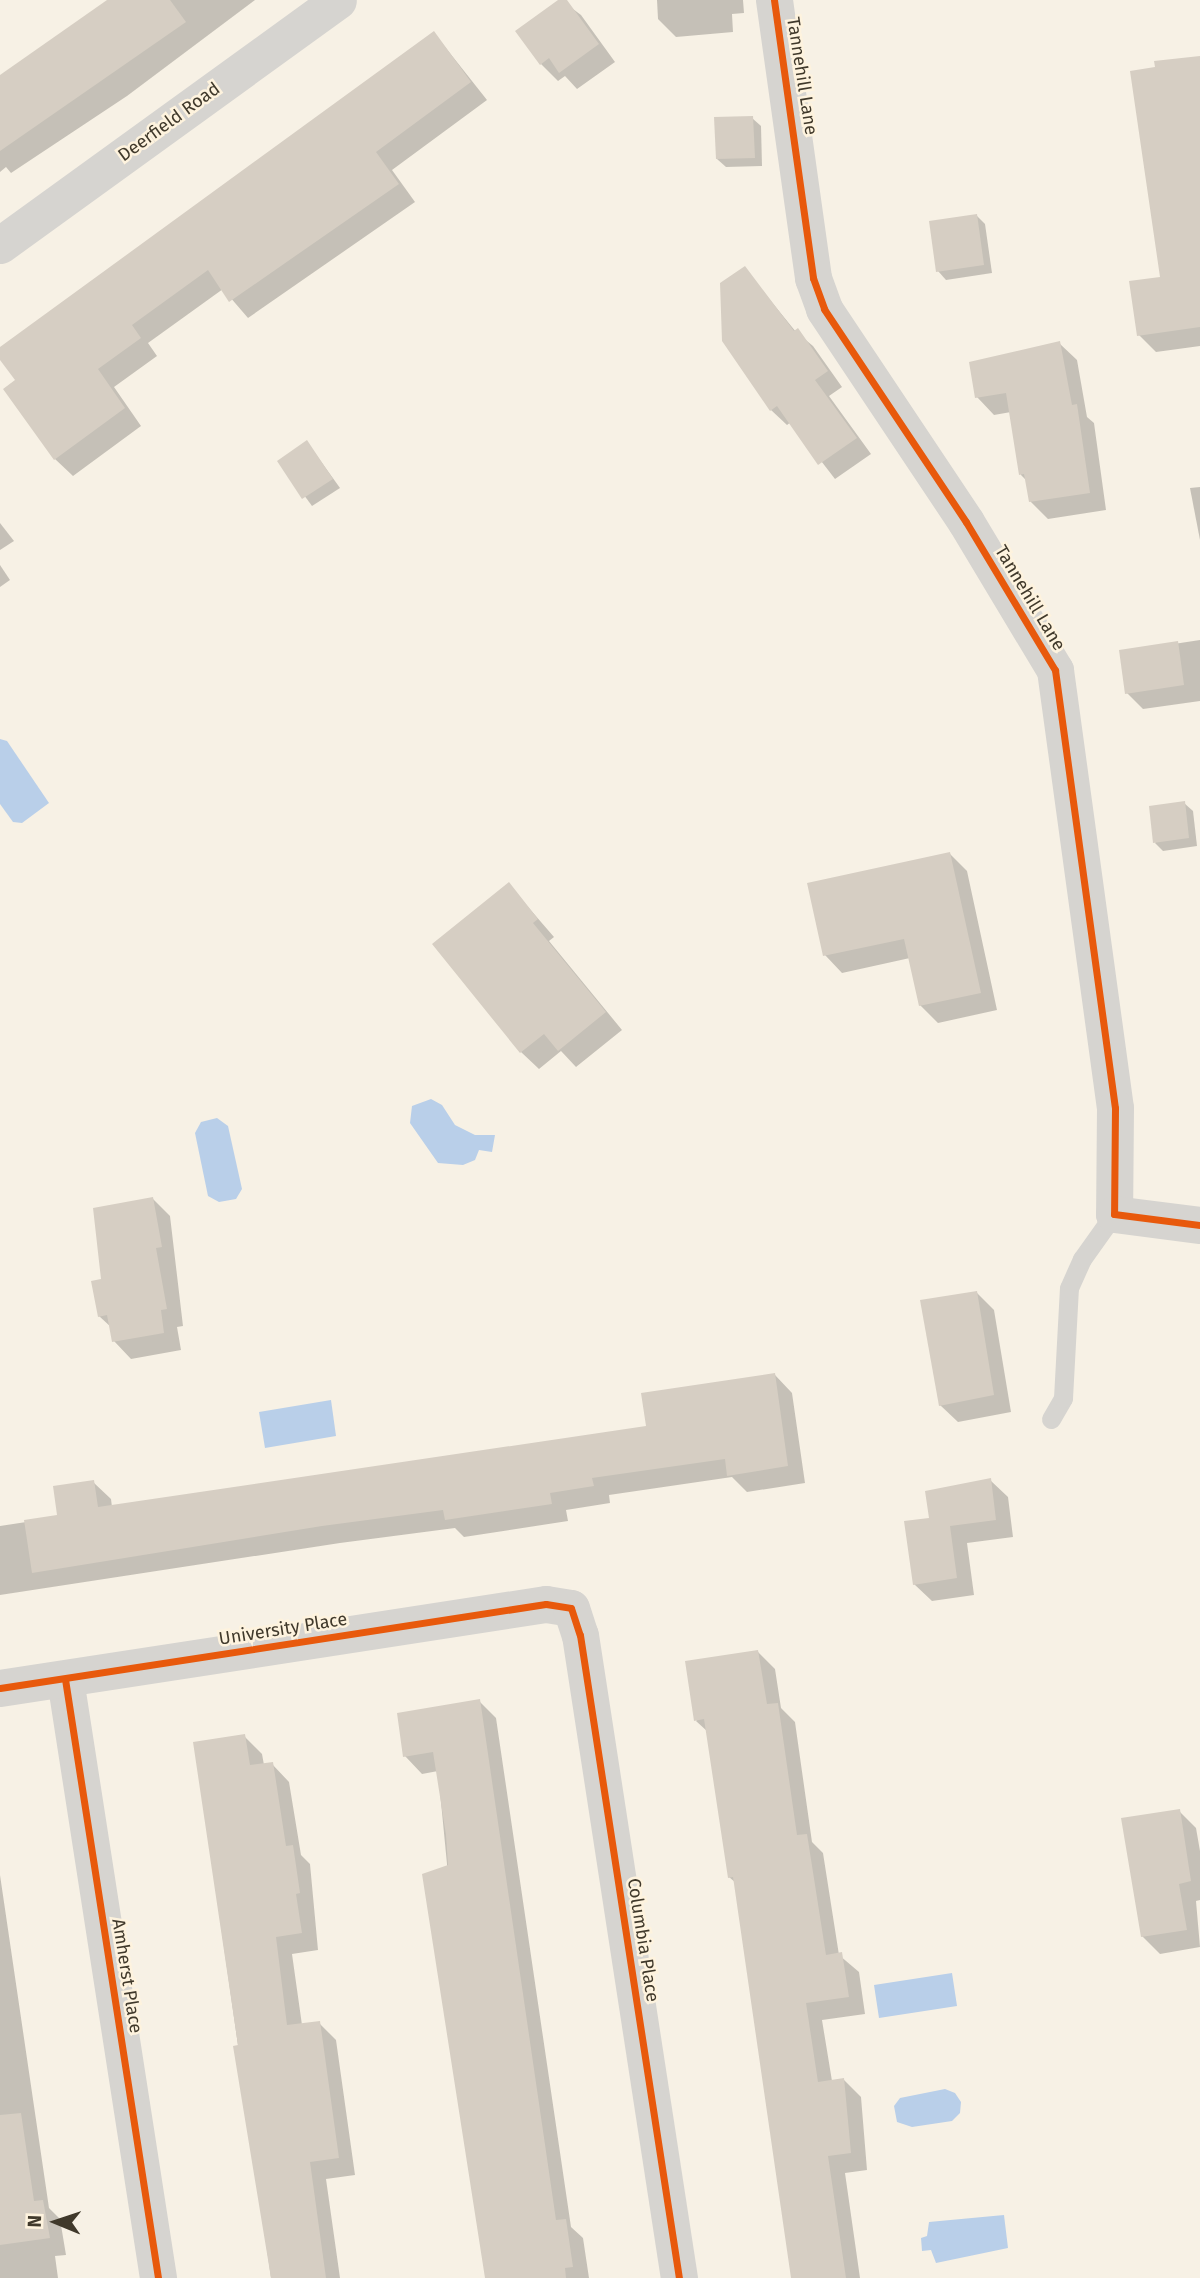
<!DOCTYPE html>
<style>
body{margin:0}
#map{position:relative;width:1200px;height:2278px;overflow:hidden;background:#f7f1e5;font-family:"Fira Sans",sans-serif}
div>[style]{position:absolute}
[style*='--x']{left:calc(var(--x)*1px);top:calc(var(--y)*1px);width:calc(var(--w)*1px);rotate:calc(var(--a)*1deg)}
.water>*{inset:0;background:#b9cfe9}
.shadow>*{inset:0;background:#0003}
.building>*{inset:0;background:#d6cec3}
.lane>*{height:19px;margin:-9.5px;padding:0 9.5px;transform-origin:9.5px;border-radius:9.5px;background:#d6d4d0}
.street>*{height:37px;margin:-18.5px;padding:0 18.5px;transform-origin:18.5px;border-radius:18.5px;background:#d6d4d0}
.cycleway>*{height:7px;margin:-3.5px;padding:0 3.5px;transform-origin:3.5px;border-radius:3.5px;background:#e8590c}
span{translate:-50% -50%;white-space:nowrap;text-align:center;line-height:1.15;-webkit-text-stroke:5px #fef3de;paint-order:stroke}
.street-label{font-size:18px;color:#40392b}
.north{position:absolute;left:21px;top:2187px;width:70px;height:70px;-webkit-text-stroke:5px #fef3de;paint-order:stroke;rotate:272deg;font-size:19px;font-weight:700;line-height:28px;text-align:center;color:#40392b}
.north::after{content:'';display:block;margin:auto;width:24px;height:32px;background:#40392b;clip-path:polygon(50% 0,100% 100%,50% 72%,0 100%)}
</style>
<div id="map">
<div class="water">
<div style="clip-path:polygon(0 739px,7px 741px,49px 803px,22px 823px,13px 822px,0 804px)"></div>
<div style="clip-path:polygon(431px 1099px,442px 1105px,455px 1125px,475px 1135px,495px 1135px,492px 1152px,479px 1150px,475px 1160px,463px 1165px,438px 1163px,410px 1123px,412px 1106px)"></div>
<div style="clip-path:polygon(217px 1118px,228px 1126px,242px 1189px,236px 1199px,219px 1202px,208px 1196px,195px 1133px,201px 1122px)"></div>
<div style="clip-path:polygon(331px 1400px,336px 1436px,265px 1448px,259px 1412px)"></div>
<div style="clip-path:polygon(952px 1973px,957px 2006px,879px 2018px,874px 1985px)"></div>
<div style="clip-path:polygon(945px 2089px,955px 2093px,961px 2102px,960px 2113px,952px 2121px,912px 2127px,897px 2122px,894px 2106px,900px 2098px)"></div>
<div style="clip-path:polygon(1004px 2215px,1008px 2248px,936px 2263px,931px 2250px,922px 2251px,921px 2238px,927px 2236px,929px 2222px)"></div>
</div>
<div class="shadow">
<div style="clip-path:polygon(110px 0,255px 0,127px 96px,11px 173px,6px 167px,0 172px,0 77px)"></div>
<div style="clip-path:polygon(561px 0,581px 15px,615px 62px,577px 89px,565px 76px,558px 81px,541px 64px)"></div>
<div style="clip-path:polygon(657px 0,743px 0,744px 13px,732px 14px,733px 32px,676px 37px,658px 19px)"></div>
<div style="clip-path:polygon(434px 33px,487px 100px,392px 170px,415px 202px,248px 318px,223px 289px,148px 343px,157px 356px,114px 387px,141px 426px,73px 476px,55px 459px,0 349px)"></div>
<div style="clip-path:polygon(1200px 57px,1200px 346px,1156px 352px,1139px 335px,1162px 278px)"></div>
<div style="clip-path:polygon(752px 118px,761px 126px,762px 166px,726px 167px,717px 159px)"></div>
<div style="clip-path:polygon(977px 216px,985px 224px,992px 273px,946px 280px,938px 271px)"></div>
<div style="clip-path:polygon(745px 269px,796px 332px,813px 346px,842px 387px,829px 396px,871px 454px,835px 479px,791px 422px,787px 425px,771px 410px)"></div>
<div style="clip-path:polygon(1059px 343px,1077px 360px,1087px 417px,1094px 423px,1106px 510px,1048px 519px,1030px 501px,1027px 481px,1021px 475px,1011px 412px,994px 415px,977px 397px)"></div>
<div style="clip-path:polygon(307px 442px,340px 488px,312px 506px,279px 461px)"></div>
<div style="clip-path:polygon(1200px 487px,1200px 540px,1190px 488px)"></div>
<div style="clip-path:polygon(0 523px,14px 541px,0 550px)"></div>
<div style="clip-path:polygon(0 565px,10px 580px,0 587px)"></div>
<div style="clip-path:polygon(1200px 640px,1200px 701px,1143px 709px,1127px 693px,1121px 652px)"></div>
<div style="clip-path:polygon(1184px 803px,1193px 811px,1197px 846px,1163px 851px,1155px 843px)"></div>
<div style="clip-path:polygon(950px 854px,967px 871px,997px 1010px,938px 1023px,920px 1005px,910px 958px,842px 973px,825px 955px)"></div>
<div style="clip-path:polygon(509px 885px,554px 937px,549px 941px,622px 1030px,576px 1067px,561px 1051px,539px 1069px,521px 1052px)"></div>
<div style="clip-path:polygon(153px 1199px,170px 1216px,183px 1326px,177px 1327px,181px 1350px,131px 1359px,114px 1341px,112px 1328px,99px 1316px,103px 1281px)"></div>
<div style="clip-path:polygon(976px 1292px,994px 1310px,1011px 1412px,958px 1422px,940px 1405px)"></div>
<div style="clip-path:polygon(775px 1375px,792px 1393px,805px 1483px,747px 1492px,732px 1477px,609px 1495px,610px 1503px,566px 1510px,568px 1521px,464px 1537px,455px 1528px,340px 1543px,0 1595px,0 1526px,59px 1517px,93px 1482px,111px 1499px,112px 1507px,648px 1428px)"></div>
<div style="clip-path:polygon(990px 1480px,1008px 1497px,1013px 1537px,967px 1543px,974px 1595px,932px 1601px,914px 1584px,931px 1519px)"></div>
<div style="clip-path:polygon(758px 1652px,775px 1669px,781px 1708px,795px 1722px,812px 1842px,823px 1853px,839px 1955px,859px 1972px,865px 2014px,822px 2020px,832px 2081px,844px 2080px,861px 2097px,867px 2170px,845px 2173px,860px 2278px,794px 2278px,736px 1883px,729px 1877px,708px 1732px,696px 1721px)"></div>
<div style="clip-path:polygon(479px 1701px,496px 1718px,571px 2227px,583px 2238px,589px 2278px,487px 2278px,438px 1771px,422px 1774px,405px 1756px)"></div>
<div style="clip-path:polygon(244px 1736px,262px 1754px,264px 1765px,272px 1764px,289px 1782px,301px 1855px,310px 1864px,318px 1950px,292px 1954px,302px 2025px,319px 2023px,336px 2040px,355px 2175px,326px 2179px,340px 2278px,271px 2278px,195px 1743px)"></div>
<div style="clip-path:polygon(1179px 1811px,1196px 1828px,1200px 1851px,1200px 1900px,1196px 1901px,1200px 1947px,1160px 1954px,1142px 1936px)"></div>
<div style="clip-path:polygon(0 1875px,49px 2208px,60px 2219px,66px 2255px,55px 2256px,58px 2278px,0 2278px)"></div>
</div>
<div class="building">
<div style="clip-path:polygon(107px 0,170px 0,186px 22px,0 151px,0 75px)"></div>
<div style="clip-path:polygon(558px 0,567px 0,599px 44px,559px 73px,549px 58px,540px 65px,515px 31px)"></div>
<div style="clip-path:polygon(434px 31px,471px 82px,376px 152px,399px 184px,229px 302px,208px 270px,132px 325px,141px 338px,98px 369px,125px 408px,54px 460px,3px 389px,15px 380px,0 360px,0 347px)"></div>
<div style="clip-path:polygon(1200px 56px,1200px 327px,1137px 336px,1129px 281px,1160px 277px,1130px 71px,1155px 67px,1154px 61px)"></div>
<div style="clip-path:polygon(753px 116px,755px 158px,716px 159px,714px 117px)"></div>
<div style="clip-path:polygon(977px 214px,984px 265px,936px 272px,929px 221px)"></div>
<div style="clip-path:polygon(745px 266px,794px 331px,798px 328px,828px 371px,815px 380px,857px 438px,818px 465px,777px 406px,770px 411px,722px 341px,720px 283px)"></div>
<div style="clip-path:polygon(1060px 341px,1072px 405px,1077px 404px,1090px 493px,1029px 502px,1024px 474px,1019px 475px,1006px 393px,975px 398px,969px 362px)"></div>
<div style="clip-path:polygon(307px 440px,333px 479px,302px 499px,277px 461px)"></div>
<div style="clip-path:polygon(1178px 641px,1184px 685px,1125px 694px,1119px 650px)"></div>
<div style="clip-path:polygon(1185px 801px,1189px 838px,1153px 843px,1149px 806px)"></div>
<div style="clip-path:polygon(950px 852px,981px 993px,919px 1006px,904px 939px,823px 956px,807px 883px)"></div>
<div style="clip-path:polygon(509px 882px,538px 919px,533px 923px,606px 1012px,558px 1051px,544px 1034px,520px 1053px,432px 944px)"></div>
<div style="clip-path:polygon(153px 1197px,162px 1247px,156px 1248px,167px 1309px,161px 1310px,164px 1333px,112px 1342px,107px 1315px,98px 1317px,91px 1281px,101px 1279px,93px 1208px)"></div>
<div style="clip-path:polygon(977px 1291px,994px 1395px,939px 1406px,920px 1300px)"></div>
<div style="clip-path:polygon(775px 1373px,788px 1466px,727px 1476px,725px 1459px,592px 1478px,594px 1486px,550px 1493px,552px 1504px,445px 1520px,443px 1510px,322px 1526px,32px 1573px,24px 1520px,57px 1515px,53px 1486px,94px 1480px,98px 1507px,646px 1426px,641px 1393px)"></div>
<div style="clip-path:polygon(991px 1478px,996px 1520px,950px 1526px,957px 1578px,913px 1585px,904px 1521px,929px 1518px,925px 1491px)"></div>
<div style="clip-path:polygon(758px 1650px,767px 1704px,778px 1703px,797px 1835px,807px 1834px,826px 1955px,842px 1952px,849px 1997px,806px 2003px,818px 2082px,844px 2078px,851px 2153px,828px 2156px,846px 2278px,791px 2278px,733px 1877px,728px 1878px,704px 1719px,694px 1721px,685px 1661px)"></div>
<div style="clip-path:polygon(480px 1699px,556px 2220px,566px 2219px,573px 2267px,565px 2268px,566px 2278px,485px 2278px,422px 1874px,448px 1865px,446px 1835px,433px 1752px,403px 1757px,397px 1713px)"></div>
<div style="clip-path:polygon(245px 1734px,250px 1765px,273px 1762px,286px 1846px,293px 1845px,300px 1893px,296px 1894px,302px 1933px,276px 1937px,287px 2025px,320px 2021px,339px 2158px,310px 2162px,326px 2278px,271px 2278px,233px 2046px,238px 2045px,193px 1742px)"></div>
<div style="clip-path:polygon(1180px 1809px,1191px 1881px,1179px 1884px,1187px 1930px,1141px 1937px,1121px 1818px)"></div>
<div style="clip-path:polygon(21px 2113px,34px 2201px,43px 2200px,50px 2238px,0 2245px,0 2115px)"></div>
</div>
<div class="lane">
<div style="--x:1051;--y:1419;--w:24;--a:-60"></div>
<div style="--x:1063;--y:1398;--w:110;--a:-86.9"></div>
<div style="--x:1069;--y:1288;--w:32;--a:-66"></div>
<div style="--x:1082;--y:1259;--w:55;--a:-54.6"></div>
</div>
<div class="street">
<div style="--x:774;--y:0;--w:281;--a:82"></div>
<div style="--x:813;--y:278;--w:33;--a:70"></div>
<div style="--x:824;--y:309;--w:256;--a:56.3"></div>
<div style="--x:966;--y:522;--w:173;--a:59"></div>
<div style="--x:1055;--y:670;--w:442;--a:82.2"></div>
<div style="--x:1115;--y:1108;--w:106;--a:90.5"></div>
<div style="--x:1114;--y:1214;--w:87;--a:7.3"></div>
<div style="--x:0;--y:245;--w:417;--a:-35.9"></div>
<div style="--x:65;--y:1679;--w:606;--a:81.17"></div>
<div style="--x:0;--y:1688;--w:552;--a:-8.75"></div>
<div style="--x:546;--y:1604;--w:25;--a:9"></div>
<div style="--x:571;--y:1608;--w:28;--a:72"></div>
<div style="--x:580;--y:1635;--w:651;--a:81.25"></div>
</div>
<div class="cycleway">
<div style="--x:774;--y:0;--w:281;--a:82"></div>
<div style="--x:813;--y:278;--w:33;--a:70"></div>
<div style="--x:824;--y:309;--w:256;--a:56.3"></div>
<div style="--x:966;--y:522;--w:173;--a:59"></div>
<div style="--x:1055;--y:670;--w:442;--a:82.2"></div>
<div style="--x:1115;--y:1108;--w:106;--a:90.5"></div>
<div style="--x:1114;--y:1214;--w:87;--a:7.3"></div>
<div style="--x:65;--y:1679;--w:606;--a:81.17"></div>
<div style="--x:0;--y:1688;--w:552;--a:-8.75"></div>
<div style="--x:546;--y:1604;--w:25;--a:9"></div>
<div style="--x:571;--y:1608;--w:28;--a:72"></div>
<div style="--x:580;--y:1635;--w:651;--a:81.25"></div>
</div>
<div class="street-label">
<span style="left:802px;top:76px;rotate:81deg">Tannehill Lane</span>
<span style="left:169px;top:122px;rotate:-36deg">Deerfield Road</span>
<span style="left:1030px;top:598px;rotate:59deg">Tannehill Lane</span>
<span style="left:283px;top:1629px;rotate:-9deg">University Place</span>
<span style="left:643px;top:1940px;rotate:81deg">Columbia Place</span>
<span style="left:127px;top:1976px;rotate:81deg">Amherst Place</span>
</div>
<div class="north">N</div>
</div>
